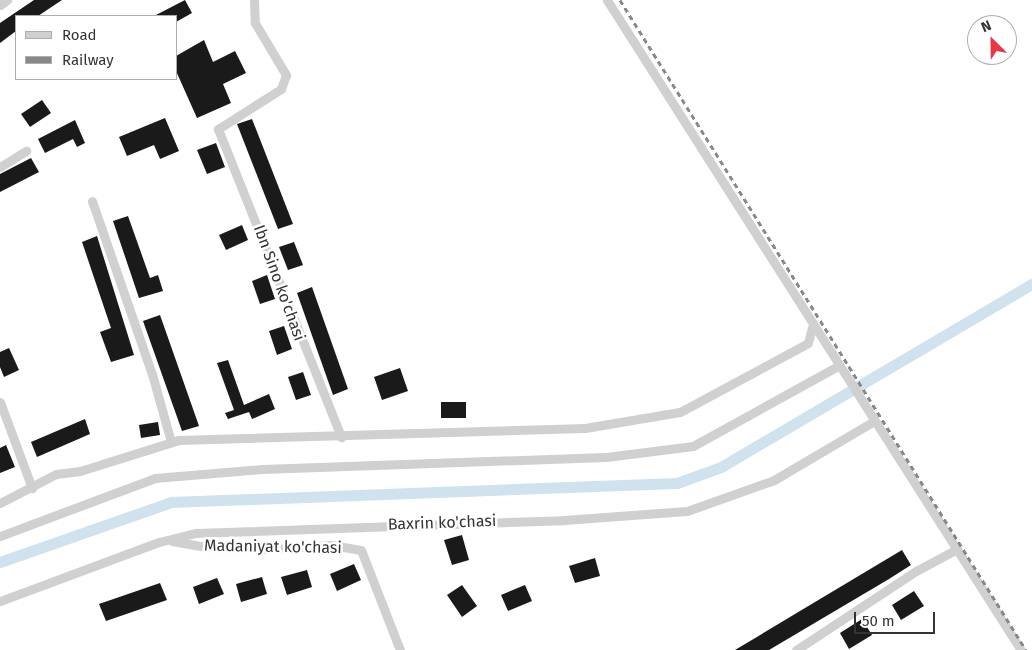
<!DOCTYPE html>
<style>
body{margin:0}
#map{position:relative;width:1032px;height:650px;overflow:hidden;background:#fff;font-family:"Fira Sans",sans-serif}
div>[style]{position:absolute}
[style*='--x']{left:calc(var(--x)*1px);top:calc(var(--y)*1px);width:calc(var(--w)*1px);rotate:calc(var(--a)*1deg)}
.canal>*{height:11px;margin:-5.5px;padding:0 5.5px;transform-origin:5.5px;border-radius:5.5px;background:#cfe2ee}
.building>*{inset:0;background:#1a1a1a}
.minor>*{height:9px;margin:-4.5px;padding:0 4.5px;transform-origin:4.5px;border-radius:4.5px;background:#d0d0d0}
.rail>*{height:3px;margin-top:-1.5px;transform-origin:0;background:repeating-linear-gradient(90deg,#888 0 5px,transparent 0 9px)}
span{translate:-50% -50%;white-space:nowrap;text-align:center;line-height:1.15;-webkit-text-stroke:5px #fff;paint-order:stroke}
.street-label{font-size:16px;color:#333}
.legend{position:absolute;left:15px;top:15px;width:162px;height:65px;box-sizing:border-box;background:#fff;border:1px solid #adadad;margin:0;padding:6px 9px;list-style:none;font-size:15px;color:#333}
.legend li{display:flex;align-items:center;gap:10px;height:25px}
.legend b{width:25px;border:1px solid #adadad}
.north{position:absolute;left:967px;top:15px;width:50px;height:50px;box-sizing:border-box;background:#fff;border:1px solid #adadad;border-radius:50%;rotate:337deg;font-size:14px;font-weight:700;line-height:20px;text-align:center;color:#333}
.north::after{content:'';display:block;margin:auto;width:18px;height:22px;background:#e63946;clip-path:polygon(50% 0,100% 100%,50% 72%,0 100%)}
.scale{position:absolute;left:854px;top:612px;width:81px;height:22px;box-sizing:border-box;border:2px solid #333;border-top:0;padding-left:6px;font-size:15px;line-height:18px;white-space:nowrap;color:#333;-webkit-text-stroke:4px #fff;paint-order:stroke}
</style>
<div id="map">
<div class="canal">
<div style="--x:0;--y:562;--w:181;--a:-19.3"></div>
<div style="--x:171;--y:502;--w:506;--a:-2.15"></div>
<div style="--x:677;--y:483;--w:47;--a:-20"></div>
<div style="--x:721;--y:467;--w:361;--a:-30.5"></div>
</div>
<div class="building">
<div style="clip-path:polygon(34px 0,62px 0,38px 16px,16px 16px,16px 31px,0 43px,0 23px)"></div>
<div style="clip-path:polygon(185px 0,192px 13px,176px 22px,176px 16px,154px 16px)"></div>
<div style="clip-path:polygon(204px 40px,213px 62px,235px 51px,246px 73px,223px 84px,231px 103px,197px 118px,176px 71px,176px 56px)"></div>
<div style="clip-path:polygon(42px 100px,51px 113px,30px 127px,21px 114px)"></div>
<div style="clip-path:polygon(165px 118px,179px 151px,160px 159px,154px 145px,127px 156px,119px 137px)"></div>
<div style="clip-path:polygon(252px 119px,293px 224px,278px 229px,237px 124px)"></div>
<div style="clip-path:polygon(75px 120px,85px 143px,77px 147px,73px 139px,45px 153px,38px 139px)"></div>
<div style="clip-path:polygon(216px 143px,225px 167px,207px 174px,197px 150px)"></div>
<div style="clip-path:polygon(31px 158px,39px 172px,0 192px,0 174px)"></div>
<div style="clip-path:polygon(128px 216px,150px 278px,158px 275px,163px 291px,139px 298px,113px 221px)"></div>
<div style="clip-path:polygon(242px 225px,248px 240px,226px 250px,219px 235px)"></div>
<div style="clip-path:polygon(97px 236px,134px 355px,111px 362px,100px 332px,111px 328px,82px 242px)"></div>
<div style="clip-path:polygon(294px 242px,303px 265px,288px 270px,279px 247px)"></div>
<div style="clip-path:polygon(267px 275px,275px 299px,260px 304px,252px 281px)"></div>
<div style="clip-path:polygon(312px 287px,348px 389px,333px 395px,297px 293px)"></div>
<div style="clip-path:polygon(160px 315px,199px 426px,182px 431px,143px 321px)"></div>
<div style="clip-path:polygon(284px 326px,292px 349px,277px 355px,269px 331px)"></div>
<div style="clip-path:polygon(9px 348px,19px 370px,4px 377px,0 367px,0 352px)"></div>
<div style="clip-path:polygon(228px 360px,244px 405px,269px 394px,275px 409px,252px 419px,249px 412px,228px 419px,225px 413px,234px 410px,217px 363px)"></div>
<div style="clip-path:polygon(400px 368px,408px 391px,382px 400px,374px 377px)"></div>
<div style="clip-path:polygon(303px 372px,311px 395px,296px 400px,288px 377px)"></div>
<div style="clip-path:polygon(441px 402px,466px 402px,466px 418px,441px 418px)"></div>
<div style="clip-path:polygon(85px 419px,90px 434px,37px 457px,31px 442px)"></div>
<div style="clip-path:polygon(158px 422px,160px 435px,141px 438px,139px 425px)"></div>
<div style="clip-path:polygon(6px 445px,15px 467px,0 473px,0 448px)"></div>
<div style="clip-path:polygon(462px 535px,469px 560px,452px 565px,444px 540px)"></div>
<div style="clip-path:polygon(902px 550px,911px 565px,889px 579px,769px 650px,735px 650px)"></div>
<div style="clip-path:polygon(595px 558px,600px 576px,575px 583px,569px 566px)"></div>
<div style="clip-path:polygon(354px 564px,361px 580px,337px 591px,330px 574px)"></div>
<div style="clip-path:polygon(307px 570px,312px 587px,287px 595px,281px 577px)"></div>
<div style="clip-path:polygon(262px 577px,267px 594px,241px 602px,236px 584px)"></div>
<div style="clip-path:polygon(217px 578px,224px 594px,199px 604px,193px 587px)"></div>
<div style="clip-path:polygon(160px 583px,167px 600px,106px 621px,99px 604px)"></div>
<div style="clip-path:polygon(462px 585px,477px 606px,462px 617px,447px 595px)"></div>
<div style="clip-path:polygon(525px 585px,532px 601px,508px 611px,501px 595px)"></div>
<div style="clip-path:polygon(914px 591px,924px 606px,901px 620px,892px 605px)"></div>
<div style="clip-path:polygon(862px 619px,872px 635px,849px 649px,840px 633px)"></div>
</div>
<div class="minor">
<div style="--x:254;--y:0;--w:23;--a:88"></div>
<div style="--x:255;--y:23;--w:61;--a:59.2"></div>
<div style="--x:286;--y:75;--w:15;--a:110"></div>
<div style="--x:281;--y:89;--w:75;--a:147.6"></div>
<div style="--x:218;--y:129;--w:332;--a:68.2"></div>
<div style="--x:607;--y:0;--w:771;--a:57.51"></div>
<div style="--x:0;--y:5;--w:9;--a:-36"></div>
<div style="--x:0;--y:167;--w:31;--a:-32"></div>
<div style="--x:92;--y:201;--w:183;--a:70.9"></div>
<div style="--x:152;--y:374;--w:71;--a:74.4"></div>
<div style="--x:0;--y:402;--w:92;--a:69.6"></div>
<div style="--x:0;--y:503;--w:63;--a:-27.4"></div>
<div style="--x:56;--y:474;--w:24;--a:-7"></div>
<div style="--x:80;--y:471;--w:104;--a:-17.4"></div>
<div style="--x:179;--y:440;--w:406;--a:-1.7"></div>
<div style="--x:585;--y:428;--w:96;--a:-9.6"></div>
<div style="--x:680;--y:412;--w:145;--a:-28.3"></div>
<div style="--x:808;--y:343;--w:16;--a:-76"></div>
<div style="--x:0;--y:536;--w:165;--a:-20.5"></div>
<div style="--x:155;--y:478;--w:107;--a:-4.8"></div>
<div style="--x:262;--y:469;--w:344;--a:-2"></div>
<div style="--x:606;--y:457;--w:88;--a:-7.2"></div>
<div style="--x:693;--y:446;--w:166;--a:-28.9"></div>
<div style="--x:172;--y:541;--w:39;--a:10"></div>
<div style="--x:210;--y:548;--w:61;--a:0.9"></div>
<div style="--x:271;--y:549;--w:61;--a:-3.8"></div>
<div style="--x:332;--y:545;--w:29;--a:10"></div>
<div style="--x:361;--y:550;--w:107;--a:68.7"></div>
<div style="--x:0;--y:601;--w:170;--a:-20.4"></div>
<div style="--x:159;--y:542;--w:38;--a:-14"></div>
<div style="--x:196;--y:533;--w:368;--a:-2"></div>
<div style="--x:564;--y:520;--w:123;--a:-4.2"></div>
<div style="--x:687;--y:511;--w:92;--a:-19.6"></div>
<div style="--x:774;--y:480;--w:116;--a:-30.5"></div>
<div style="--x:796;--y:650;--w:144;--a:-33.4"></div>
<div style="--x:916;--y:571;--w:47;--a:-28.2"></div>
</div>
<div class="rail">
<div style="--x:620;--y:0;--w:766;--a:58.01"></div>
</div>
<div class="street-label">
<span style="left:279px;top:283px;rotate:70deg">Ibn Sino ko'chasi</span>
<span style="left:442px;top:523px;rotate:-2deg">Baxrin ko'chasi</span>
<span style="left:273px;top:547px;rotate:1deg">Madaniyat ko'chasi</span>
</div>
<ul class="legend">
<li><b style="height:6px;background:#d0d0d0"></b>Road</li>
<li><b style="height:6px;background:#888"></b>Railway</li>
</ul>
<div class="north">N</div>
<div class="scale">50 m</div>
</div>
